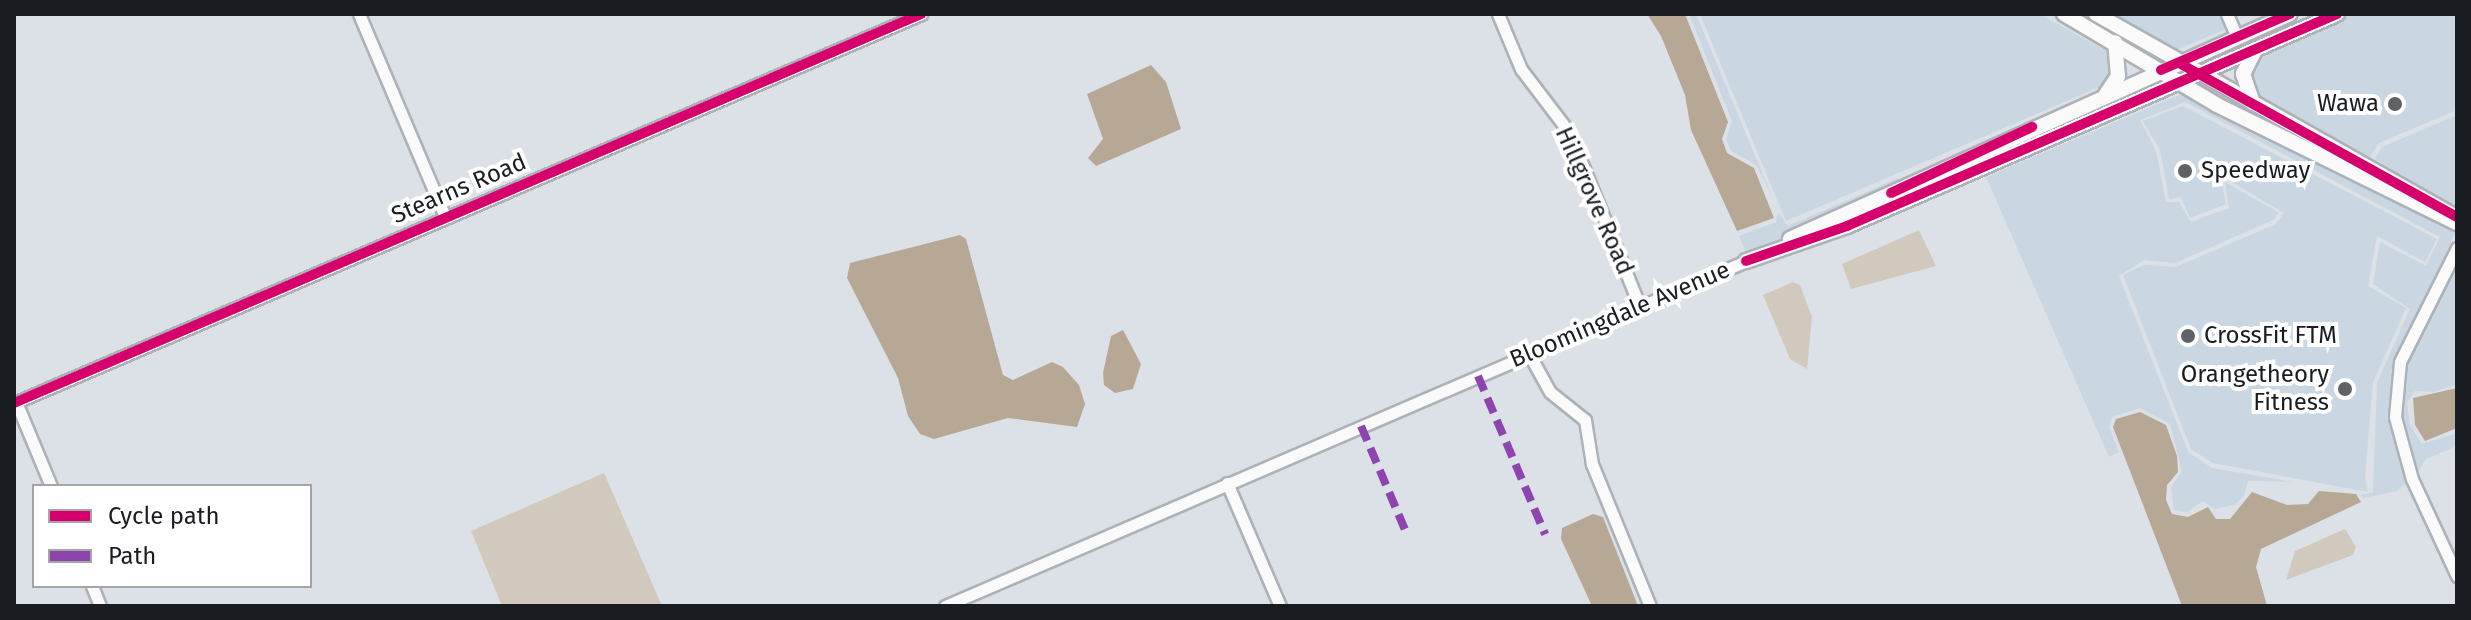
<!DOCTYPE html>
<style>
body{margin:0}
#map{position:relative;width:2471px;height:620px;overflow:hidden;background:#dbe1e7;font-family:"Fira Sans",sans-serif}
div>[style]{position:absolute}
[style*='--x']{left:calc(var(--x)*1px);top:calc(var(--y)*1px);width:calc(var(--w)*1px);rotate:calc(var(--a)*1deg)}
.built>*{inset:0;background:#cad6e1}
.green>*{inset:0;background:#d2c9be}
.water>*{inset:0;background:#b7a896}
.roads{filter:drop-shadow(2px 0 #adb2b7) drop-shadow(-2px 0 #adb2b7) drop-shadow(0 2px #adb2b7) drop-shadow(0 -2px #adb2b7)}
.minor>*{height:11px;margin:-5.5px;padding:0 5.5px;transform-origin:5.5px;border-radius:5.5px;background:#fafafb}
.major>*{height:14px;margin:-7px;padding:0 7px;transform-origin:7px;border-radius:7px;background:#fafafb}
.quiet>*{height:8px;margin-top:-4px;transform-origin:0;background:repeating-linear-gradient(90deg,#8e44ad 0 16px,transparent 0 24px)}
.cycleway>*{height:10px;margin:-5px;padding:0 5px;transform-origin:5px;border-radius:5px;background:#d6006c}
.dots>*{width:22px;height:22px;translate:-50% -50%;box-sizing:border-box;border:4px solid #fff;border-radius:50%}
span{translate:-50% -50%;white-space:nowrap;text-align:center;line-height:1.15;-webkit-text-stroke:8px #fff;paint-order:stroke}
.poi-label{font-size:24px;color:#191d21}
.right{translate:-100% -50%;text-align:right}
.left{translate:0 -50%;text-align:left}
.street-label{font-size:24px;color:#191d21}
.frame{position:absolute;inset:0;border:16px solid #191d21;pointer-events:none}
.legend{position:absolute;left:32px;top:484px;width:280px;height:104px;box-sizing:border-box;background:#fff;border:2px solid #a3a5a6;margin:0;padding:10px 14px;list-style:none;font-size:24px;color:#191d21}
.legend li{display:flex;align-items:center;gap:16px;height:40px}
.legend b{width:40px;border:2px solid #a3a5a6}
</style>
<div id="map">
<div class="built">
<div style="clip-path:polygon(1689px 14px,1696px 14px,1771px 194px,1756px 165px,1731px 151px,1726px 139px,1732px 121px)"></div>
<div style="clip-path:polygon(1700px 14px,2039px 14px,2108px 52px,2115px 62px,2104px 85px,1786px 221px)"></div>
<div style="clip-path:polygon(2106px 14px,2222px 14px,2228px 28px,2172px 52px)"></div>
<div style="clip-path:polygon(2353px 14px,2457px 14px,2457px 110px,2379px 143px,2369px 158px,2253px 96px,2246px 67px,2254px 56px)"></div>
<div style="clip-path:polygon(2186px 92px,2442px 226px,2457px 229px,2395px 360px,2390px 417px,2408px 482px,2397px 491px,2363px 498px,2361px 495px,2373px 492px,2377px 383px,2410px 309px,2373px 284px,2380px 242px,2426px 266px,2440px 237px,2185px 102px,2140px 120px,2156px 151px,2166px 202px,2179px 202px,2191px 222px,2229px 208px,2225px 182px,2279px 213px,2273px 220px,2175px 263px,2144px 260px,2119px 276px,2188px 452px,2212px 468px,2294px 482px,2248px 481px,2244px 496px,2234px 505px,2214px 509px,2203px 501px,2187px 512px,2174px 510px,2171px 487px,2182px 472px,2170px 424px,2140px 408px,2112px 417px,2109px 427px,2119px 452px,2109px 457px,1986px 177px)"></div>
<div style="clip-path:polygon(2183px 106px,2437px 239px,2425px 262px,2377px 236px,2368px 286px,2406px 308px,2373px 382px,2365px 477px,2368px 492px,2213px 463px,2191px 449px,2123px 275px,2144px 265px,2176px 267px,2276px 224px,2284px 213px,2220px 175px,2226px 204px,2190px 218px,2181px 197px,2169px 199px,2160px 150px,2143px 121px)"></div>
<div style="clip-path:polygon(2457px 115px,2457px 210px,2375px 159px,2382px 147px)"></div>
<div style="clip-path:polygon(1898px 178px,1900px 183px,1747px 255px,1739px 236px,1776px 222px,1778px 212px,1788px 226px)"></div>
<div style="clip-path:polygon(2457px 258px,2457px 384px,2434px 392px,2415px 391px,2407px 403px,2410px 425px,2422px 444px,2457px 433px,2457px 446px,2426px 459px,2416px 475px,2400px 417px,2405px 364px)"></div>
</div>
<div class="green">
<div style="clip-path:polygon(1919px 230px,1936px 266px,1851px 289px,1842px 264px)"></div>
<div style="clip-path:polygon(1793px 282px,1800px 285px,1812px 317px,1807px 369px,1790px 359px,1763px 295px)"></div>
<div style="clip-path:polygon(604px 473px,662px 606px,502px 606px,471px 531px)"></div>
<div style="clip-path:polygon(2345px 529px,2356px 547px,2353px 555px,2286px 580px,2295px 551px)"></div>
</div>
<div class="water">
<div style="clip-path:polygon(1647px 14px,1685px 14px,1728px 122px,1722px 139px,1727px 153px,1754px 168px,1774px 218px,1737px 231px,1691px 130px,1685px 95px,1661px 36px)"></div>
<div style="clip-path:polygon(1151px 65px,1166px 82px,1181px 129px,1096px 166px,1088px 158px,1103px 139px,1087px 94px)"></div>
<div style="clip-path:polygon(960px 235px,966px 239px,1003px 375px,1013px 380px,1052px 362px,1063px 367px,1079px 385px,1085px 404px,1077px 427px,1008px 418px,934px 439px,920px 434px,908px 416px,898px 378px,847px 278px,850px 263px)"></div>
<div style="clip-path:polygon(1123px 330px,1141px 364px,1133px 389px,1115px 393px,1104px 385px,1103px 373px,1111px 336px)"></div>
<div style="clip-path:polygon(2457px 388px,2457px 428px,2425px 441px,2415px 425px,2413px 398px)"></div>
<div style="clip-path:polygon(2140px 412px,2166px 425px,2177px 456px,2178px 472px,2167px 485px,2166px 500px,2172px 514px,2188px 517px,2208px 507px,2216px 519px,2230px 519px,2252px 492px,2287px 505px,2308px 504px,2319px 491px,2356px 494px,2361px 502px,2261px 549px,2256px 567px,2267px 606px,2182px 606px,2113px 427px,2116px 419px)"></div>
<div style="clip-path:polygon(1593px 514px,1603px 517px,1638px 606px,1592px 606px,1561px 539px,1562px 528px)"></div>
</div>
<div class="roads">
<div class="minor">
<div style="--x:359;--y:14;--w:220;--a:67"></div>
<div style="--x:1498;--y:14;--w:60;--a:67.3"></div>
<div style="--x:1521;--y:69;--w:79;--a:52.7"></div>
<div style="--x:1569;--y:132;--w:189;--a:67.9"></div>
<div style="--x:2227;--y:14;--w:25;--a:67"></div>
<div style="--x:2457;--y:248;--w:127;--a:116.6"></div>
<div style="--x:2400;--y:362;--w:55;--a:95.2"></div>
<div style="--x:2395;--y:417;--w:64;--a:74.7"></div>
<div style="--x:2412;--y:479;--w:107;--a:65.1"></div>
<div style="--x:1529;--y:354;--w:43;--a:61.1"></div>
<div style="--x:1550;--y:392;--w:45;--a:38.7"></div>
<div style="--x:1585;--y:420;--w:45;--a:81"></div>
<div style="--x:1592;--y:464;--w:153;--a:67.8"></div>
<div style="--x:16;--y:402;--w:91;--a:67.4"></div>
<div style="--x:14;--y:403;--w:987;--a:-23.21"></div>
<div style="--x:1227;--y:483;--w:134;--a:66.7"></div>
<div style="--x:92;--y:586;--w:22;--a:68"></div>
<div style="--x:945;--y:606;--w:872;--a:-23.3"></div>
</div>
<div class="major">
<div style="--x:2064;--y:14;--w:178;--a:30.7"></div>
<div style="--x:2217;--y:105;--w:267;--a:26.2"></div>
<div style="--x:2096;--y:14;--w:414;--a:29.4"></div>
<div style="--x:2106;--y:94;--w:22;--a:-56"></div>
<div style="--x:2118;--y:76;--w:34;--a:-95"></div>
<div style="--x:2253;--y:103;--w:31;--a:-109"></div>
<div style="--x:2243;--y:74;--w:27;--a:-63"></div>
<div style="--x:1790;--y:239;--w:548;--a:-24.23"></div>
<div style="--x:1746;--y:261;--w:107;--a:-19.1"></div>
<div style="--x:1847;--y:226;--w:534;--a:-23.4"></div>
</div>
</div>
<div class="quiet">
<div style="--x:1478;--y:376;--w:172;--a:67"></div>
<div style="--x:1361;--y:426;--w:115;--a:67"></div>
</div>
<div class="cycleway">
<div style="--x:2179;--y:63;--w:318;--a:29"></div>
<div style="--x:2161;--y:70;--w:141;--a:-23.5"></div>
<div style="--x:1891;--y:193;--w:156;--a:-25.1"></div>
<div style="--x:1746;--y:261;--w:107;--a:-19.1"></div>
<div style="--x:1847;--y:226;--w:534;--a:-23.4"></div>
<div style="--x:14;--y:403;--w:987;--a:-23.21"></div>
</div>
<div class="dots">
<div style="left:2395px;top:104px;background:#5d6266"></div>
<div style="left:2185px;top:171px;background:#5d6266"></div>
<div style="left:2188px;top:336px;background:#5d6266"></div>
<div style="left:2345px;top:389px;background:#5d6266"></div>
</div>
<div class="poi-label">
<span class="right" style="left:2379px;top:104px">Wawa</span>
<span class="left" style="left:2201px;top:171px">Speedway</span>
<span class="left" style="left:2204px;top:336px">CrossFit FTM</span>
<span class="right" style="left:2329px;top:389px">Orangetheory<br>Fitness</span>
</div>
<div class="street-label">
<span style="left:459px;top:189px;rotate:-23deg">Stearns Road</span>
<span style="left:1594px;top:201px;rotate:66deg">Hillgrove Road</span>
<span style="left:1620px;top:315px;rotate:-23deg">Bloomingdale Avenue</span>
</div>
<div class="frame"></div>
<ul class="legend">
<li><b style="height:10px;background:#d6006c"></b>Cycle path</li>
<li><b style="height:10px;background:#8e44ad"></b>Path</li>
</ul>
</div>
